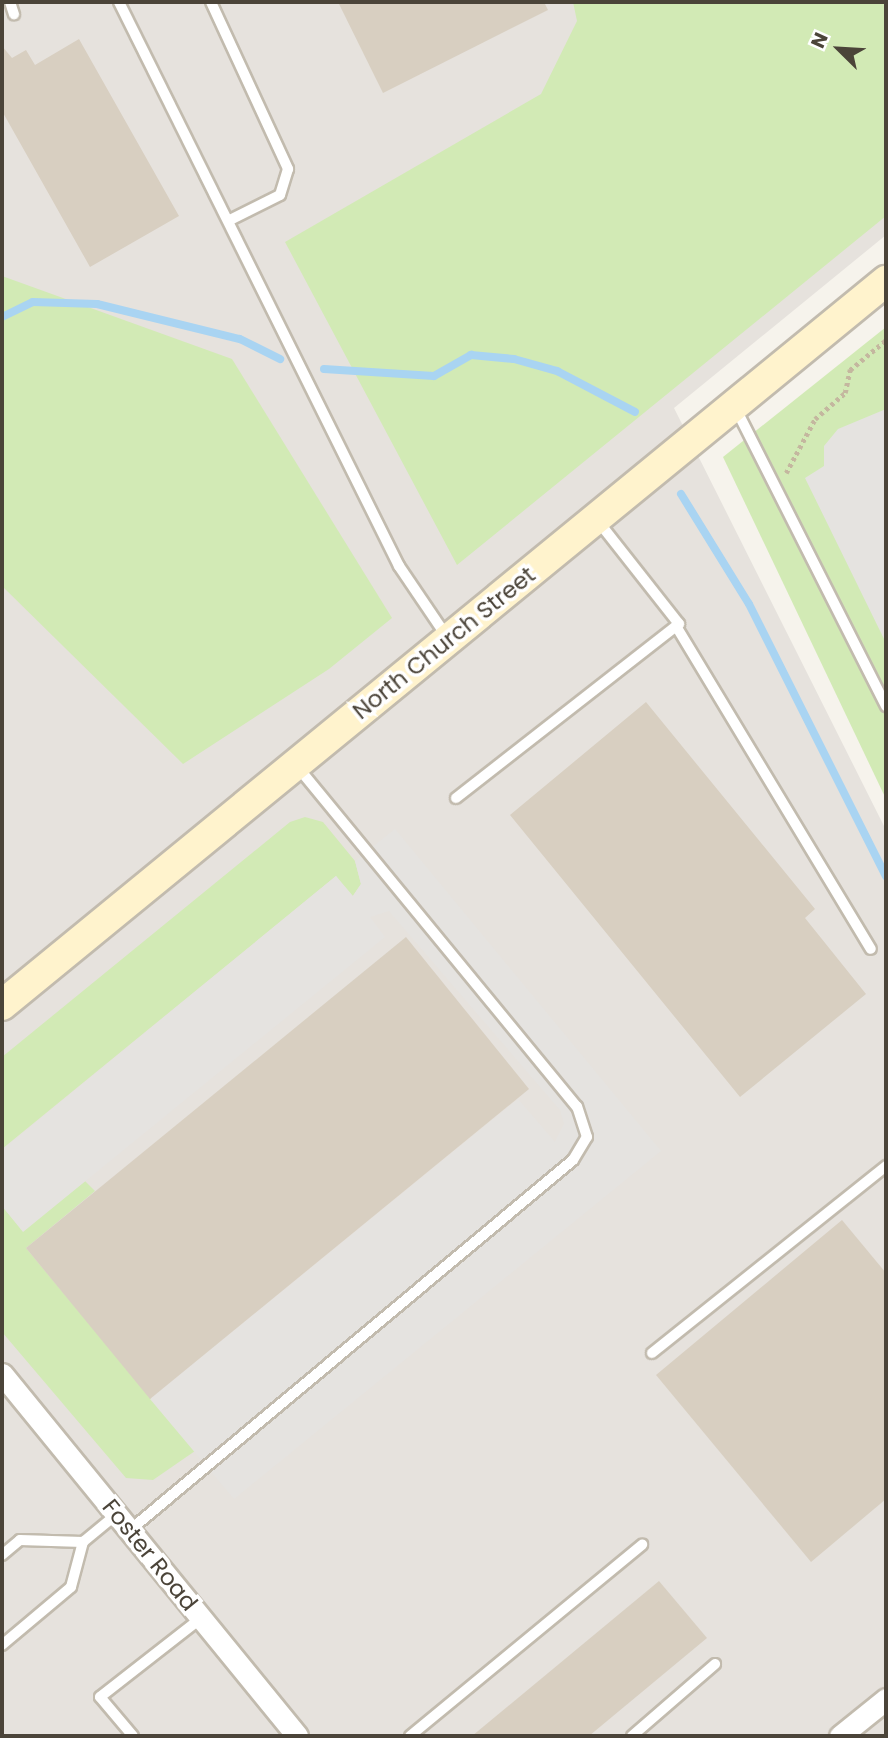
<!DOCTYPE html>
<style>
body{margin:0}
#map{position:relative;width:888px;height:1738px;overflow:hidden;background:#f6f3ec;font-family:Poppins,sans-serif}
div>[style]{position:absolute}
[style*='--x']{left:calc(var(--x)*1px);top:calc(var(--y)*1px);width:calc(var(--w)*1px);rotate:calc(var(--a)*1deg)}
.industrial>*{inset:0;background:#e6e2dd}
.green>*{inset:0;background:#d2eab5}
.parking>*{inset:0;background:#e5e3e0}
.stream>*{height:8px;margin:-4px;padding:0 4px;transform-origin:4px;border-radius:4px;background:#a9d4f2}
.building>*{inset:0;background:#d8cfc1}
.path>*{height:4.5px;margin-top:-2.25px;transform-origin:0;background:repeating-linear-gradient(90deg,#c4b79f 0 3.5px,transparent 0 7px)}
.roads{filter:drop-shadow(2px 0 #c2bbae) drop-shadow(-2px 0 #c2bbae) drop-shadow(0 2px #c2bbae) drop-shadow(0 -2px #c2bbae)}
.lane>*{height:10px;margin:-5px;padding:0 5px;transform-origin:5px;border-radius:5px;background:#fff}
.street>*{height:21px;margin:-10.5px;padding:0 10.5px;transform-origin:10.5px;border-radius:10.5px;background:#fff}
.secondary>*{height:30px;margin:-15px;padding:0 15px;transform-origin:15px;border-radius:15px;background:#fff3cd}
span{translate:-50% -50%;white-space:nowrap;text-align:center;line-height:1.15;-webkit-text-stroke:7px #fff;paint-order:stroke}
.street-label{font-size:23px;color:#4b4439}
.frame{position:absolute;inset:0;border:4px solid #4b4439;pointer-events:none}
.north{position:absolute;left:804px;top:14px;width:70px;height:70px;-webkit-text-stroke:5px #fff;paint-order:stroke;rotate:294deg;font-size:19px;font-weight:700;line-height:28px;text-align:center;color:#4b4439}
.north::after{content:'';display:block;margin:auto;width:24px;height:32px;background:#4b4439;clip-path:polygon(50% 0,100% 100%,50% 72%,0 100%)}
</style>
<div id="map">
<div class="industrial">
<div style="clip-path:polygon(2px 2px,886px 2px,886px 235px,674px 408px,886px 830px,886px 1736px,2px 1736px)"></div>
</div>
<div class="green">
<div style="clip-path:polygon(573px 2px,886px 2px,886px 216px,457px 565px,285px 242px,541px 94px,577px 21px)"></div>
<div style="clip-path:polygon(2px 276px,232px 359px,392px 618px,329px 669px,183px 764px,2px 586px)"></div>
<div style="clip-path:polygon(886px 327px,886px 799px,723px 457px)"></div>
<div style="clip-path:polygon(305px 817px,323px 822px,355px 861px,361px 884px,352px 897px,336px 876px,2px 1149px,2px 1057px,290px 822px)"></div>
<div style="clip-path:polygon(85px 1181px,95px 1191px,26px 1248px,195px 1451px,153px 1480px,126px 1478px,2px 1332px,2px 1206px,23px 1231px)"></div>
</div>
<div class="parking">
<div style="clip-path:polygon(886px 409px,886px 643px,805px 478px,824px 466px,824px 446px,838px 429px)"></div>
<div style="clip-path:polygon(395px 829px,661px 1151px,234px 1499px,150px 1399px,518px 1099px,555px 1142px,564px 1124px,560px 1110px,389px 911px,370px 917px,385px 937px,23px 1232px,2px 1206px,2px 1150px,336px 876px,353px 896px,361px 884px,355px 861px)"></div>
</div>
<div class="stream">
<div style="--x:2;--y:317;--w:34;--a:-26"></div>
<div style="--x:33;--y:302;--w:64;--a:1.8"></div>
<div style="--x:97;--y:304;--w:147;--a:13.8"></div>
<div style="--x:240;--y:339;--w:45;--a:26.6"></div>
<div style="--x:324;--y:369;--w:110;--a:3.6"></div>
<div style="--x:434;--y:376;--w:43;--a:-29.6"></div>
<div style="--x:471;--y:355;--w:43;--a:5.3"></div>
<div style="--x:514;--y:359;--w:45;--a:15.6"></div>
<div style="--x:557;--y:371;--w:88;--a:27.7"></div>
<div style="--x:681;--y:494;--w:129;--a:58.3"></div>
<div style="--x:749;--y:604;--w:305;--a:63.3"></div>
</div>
<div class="building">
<div style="clip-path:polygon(338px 2px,544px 2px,548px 10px,383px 93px)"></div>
<div style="clip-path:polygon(79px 39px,179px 216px,90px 267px,2px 111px,2px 46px,12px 58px,26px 50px,35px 65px)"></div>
<div style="clip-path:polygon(646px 702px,815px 909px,805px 918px,866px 994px,740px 1097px,510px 815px)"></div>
<div style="clip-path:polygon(406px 937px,529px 1089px,150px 1399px,26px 1248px)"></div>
<div style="clip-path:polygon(842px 1220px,886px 1273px,886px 1499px,811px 1562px,656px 1375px)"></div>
<div style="clip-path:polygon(659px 1581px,707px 1638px,589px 1736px,472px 1736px)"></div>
</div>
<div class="path">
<div style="--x:786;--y:473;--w:61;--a:-61.8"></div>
<div style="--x:815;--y:419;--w:40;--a:-41"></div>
<div style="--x:845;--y:393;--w:24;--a:-78"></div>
<div style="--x:850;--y:370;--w:47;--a:-39.8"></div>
</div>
<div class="roads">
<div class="lane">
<div style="--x:10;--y:2;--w:13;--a:72"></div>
<div style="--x:119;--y:2;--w:630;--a:63.6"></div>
<div style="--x:399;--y:566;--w:86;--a:55.9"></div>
<div style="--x:211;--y:2;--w:184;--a:65.2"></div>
<div style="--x:288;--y:169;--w:27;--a:107"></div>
<div style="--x:280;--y:195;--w:56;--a:153.4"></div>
<div style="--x:736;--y:409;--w:333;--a:63.2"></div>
<div style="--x:676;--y:626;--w:377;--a:58.9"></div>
<div style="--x:456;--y:798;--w:283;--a:-38"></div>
<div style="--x:679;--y:624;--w:131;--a:-128.2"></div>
<div style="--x:652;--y:1353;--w:300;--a:-38.6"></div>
<div style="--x:130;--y:1530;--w:577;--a:-39.87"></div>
<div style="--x:573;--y:1160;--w:27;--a:-59"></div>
<div style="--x:587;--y:1137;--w:32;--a:-108"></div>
<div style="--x:577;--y:1107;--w:441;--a:-129.4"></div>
<div style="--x:2;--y:1555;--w:23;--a:-40"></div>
<div style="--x:20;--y:1540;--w:63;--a:1.8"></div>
<div style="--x:2;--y:1645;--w:90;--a:-40"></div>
<div style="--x:71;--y:1587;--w:47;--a:-75.1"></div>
<div style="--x:83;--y:1542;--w:44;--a:-39.5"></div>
<div style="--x:133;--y:1736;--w:51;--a:-130.2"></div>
<div style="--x:100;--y:1697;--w:128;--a:-38"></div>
<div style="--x:410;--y:1736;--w:301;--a:-39.5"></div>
<div style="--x:632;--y:1736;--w:110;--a:-40.9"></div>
</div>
<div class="street">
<div style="--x:2;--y:1374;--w:467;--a:50.8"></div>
<div style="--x:840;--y:1736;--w:59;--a:-38.8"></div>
</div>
<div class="secondary">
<div style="--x:2;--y:1005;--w:1143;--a:-39.32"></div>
</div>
</div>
<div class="street-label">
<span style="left:444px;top:643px;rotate:-39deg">North Church Street</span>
<span style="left:150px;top:1555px;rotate:51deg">Foster Road</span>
</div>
<div class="frame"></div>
<div class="north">N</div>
</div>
